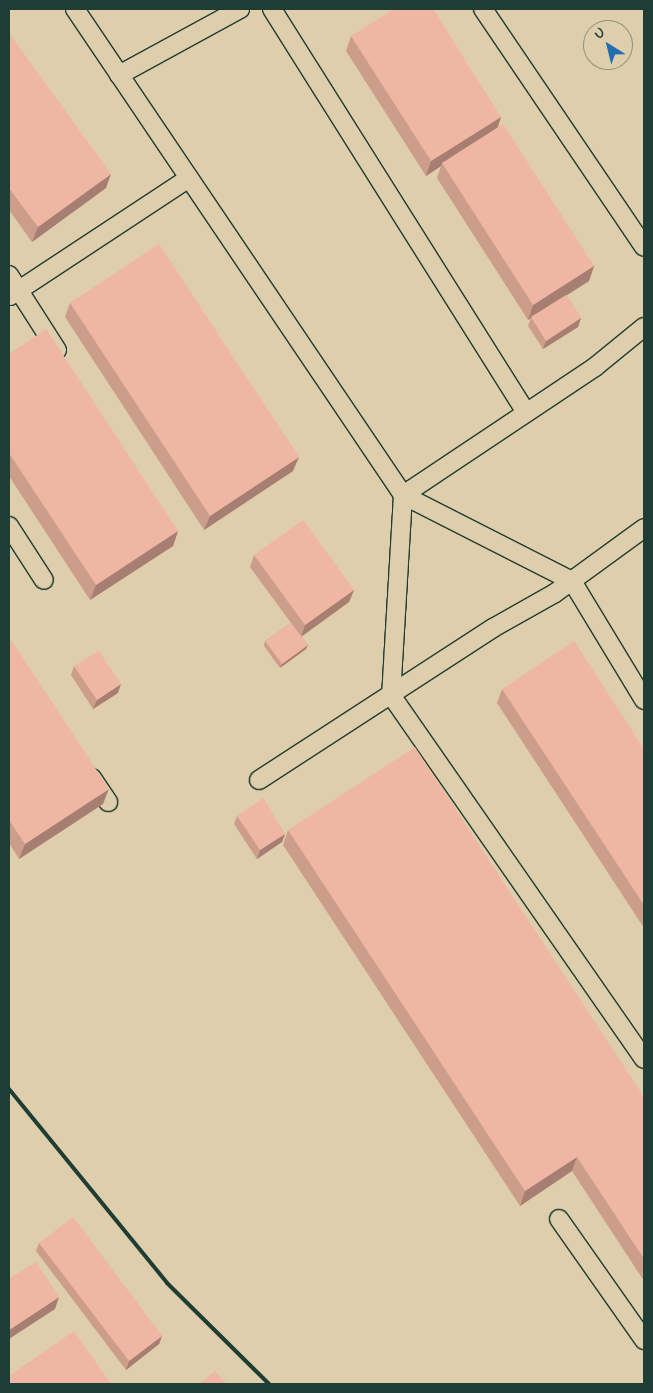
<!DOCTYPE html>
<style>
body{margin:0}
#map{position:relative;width:653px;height:1393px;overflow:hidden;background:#dfceab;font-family:Mynerve,sans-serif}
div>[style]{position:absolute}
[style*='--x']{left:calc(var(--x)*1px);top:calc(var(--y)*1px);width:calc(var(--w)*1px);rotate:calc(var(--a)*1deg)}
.roads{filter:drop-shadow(1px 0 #1f3d34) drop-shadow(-1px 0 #1f3d34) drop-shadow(0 1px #1f3d34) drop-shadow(0 -1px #1f3d34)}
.service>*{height:18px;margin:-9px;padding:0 9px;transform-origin:9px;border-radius:9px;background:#dfceab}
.rail>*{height:4px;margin:-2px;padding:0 2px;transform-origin:2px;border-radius:2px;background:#1f3d34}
.wall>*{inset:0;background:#cd9d8c}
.shaded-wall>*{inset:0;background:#a77f72}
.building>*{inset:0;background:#eeb6a3}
span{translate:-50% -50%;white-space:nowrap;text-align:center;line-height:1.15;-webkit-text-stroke:4px #dfceab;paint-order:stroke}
.frame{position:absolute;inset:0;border:10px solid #1f3d34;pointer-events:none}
.north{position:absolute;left:583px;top:20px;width:50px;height:50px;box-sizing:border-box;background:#dfceab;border:1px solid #92947b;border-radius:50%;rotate:324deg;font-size:14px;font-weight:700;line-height:20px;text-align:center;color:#1f3d34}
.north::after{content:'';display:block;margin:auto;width:18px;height:22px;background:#1f6fb2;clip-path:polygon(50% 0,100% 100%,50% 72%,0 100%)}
</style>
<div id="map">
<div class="roads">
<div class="service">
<div style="--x:75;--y:9;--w:586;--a:55.98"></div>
<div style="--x:403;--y:495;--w:190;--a:27"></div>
<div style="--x:572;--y:581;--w:139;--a:58.8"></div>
<div style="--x:272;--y:9;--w:477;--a:57.8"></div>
<div style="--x:483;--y:9;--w:287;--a:55.9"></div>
<div style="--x:119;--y:75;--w:138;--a:-28.6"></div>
<div style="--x:9;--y:275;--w:89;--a:57.4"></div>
<div style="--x:10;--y:296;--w:214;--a:-33.4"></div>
<div style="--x:644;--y:327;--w:63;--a:140.8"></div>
<div style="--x:595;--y:367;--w:231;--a:146.3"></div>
<div style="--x:403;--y:495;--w:200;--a:93.4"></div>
<div style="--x:391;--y:695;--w:443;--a:55.2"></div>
<div style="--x:9;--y:526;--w:64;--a:57.1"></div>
<div style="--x:92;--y:778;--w:29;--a:56"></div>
<div style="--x:259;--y:780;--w:279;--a:-33"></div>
<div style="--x:493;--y:628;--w:71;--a:-29.4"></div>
<div style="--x:555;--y:593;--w:110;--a:-36.1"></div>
<div style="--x:559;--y:1219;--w:148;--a:54.9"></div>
</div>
</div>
<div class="rail">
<div style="--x:9;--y:1089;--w:250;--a:50.8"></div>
<div style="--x:167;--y:1283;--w:144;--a:44.7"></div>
</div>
<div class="wall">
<div style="clip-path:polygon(9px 33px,106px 188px,32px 242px,9px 210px)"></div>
<div style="clip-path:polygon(351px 36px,501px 117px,498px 127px,594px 266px,589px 281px,566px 295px,581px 318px,578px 327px,543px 349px,528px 326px,531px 318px,528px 320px,437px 178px,441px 166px,426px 176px,346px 51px)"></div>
<div style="clip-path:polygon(70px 303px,293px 471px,204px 530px,65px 317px)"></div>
<div style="clip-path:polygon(9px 354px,178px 531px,173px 546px,90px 600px,9px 476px)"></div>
<div style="clip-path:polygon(254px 555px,354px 590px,349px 602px,301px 636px,308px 645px,306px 649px,280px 668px,264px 646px,265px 641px,291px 623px,250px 567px)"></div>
<div style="clip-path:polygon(9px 637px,103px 804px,19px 859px,9px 843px)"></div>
<div style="clip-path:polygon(74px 666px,118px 693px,93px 709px,71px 675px)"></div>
<div style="clip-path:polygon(502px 689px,644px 749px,644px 928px,497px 703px)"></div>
<div style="clip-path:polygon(237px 816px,285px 834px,282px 842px,257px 859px,234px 824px)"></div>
<div style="clip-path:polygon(288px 830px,644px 1097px,644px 1281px,572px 1171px,520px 1206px,283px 845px)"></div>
<div style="clip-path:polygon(39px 1243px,162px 1336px,159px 1344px,126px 1370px,36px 1251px)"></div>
</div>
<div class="shaded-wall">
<div style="clip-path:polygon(501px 117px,496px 132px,442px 163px,441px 166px,426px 176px,431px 161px)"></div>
<div style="clip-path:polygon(111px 174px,106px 188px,32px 242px,38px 227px)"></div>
<div style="clip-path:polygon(594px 266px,589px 281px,528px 320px,533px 305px)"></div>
<div style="clip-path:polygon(581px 318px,578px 327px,543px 349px,546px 341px)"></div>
<div style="clip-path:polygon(299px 457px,293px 471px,204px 530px,210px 516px)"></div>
<div style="clip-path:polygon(178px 531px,173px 546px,90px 600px,96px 585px)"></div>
<div style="clip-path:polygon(354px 590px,349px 602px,301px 637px,305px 625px)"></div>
<div style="clip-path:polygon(308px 645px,306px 649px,280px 668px,282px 664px)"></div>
<div style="clip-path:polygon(121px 684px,118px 693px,93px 709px,97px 700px)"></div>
<div style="clip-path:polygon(109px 789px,103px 804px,19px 859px,25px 844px)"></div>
<div style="clip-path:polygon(285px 834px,282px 842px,257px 859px,260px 850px)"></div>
<div style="clip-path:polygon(577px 1157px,572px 1171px,520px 1206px,525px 1191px)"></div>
<div style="clip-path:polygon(59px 1297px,55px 1309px,9px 1339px,9px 1330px)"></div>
<div style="clip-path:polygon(162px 1336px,159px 1344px,126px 1370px,129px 1361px)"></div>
</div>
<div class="building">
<div style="clip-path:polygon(394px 9px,433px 9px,501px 117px,431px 161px,351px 36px)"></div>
<div style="clip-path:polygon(9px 33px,111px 174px,38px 227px,9px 188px)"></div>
<div style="clip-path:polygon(503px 124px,594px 266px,533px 305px,442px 163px)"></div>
<div style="clip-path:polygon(159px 244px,299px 457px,210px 516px,70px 303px)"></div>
<div style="clip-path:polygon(566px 295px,581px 318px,546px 341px,531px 317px)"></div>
<div style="clip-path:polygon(46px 329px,178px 531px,96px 585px,9px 453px,9px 354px)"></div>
<div style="clip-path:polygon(303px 520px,354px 590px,305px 625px,254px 555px)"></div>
<div style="clip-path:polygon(291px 623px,308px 645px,282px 664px,265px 641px)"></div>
<div style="clip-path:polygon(9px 637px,109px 789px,25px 844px,9px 820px)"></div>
<div style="clip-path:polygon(574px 641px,644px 749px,644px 905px,502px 689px)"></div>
<div style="clip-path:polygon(99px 651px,121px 684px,97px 700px,74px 666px)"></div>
<div style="clip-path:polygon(415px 747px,644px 1097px,644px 1259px,577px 1157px,525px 1191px,288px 830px)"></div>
<div style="clip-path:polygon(263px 798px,285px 834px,260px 850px,237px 816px)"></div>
<div style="clip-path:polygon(73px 1217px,162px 1336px,129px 1361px,39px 1243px)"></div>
<div style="clip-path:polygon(36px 1262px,59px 1297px,9px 1330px,9px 1279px)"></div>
<div style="clip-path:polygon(74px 1331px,111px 1384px,9px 1384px,9px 1376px)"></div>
<div style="clip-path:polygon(215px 1371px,227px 1384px,199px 1384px)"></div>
</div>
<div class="frame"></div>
<div class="north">U</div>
</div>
